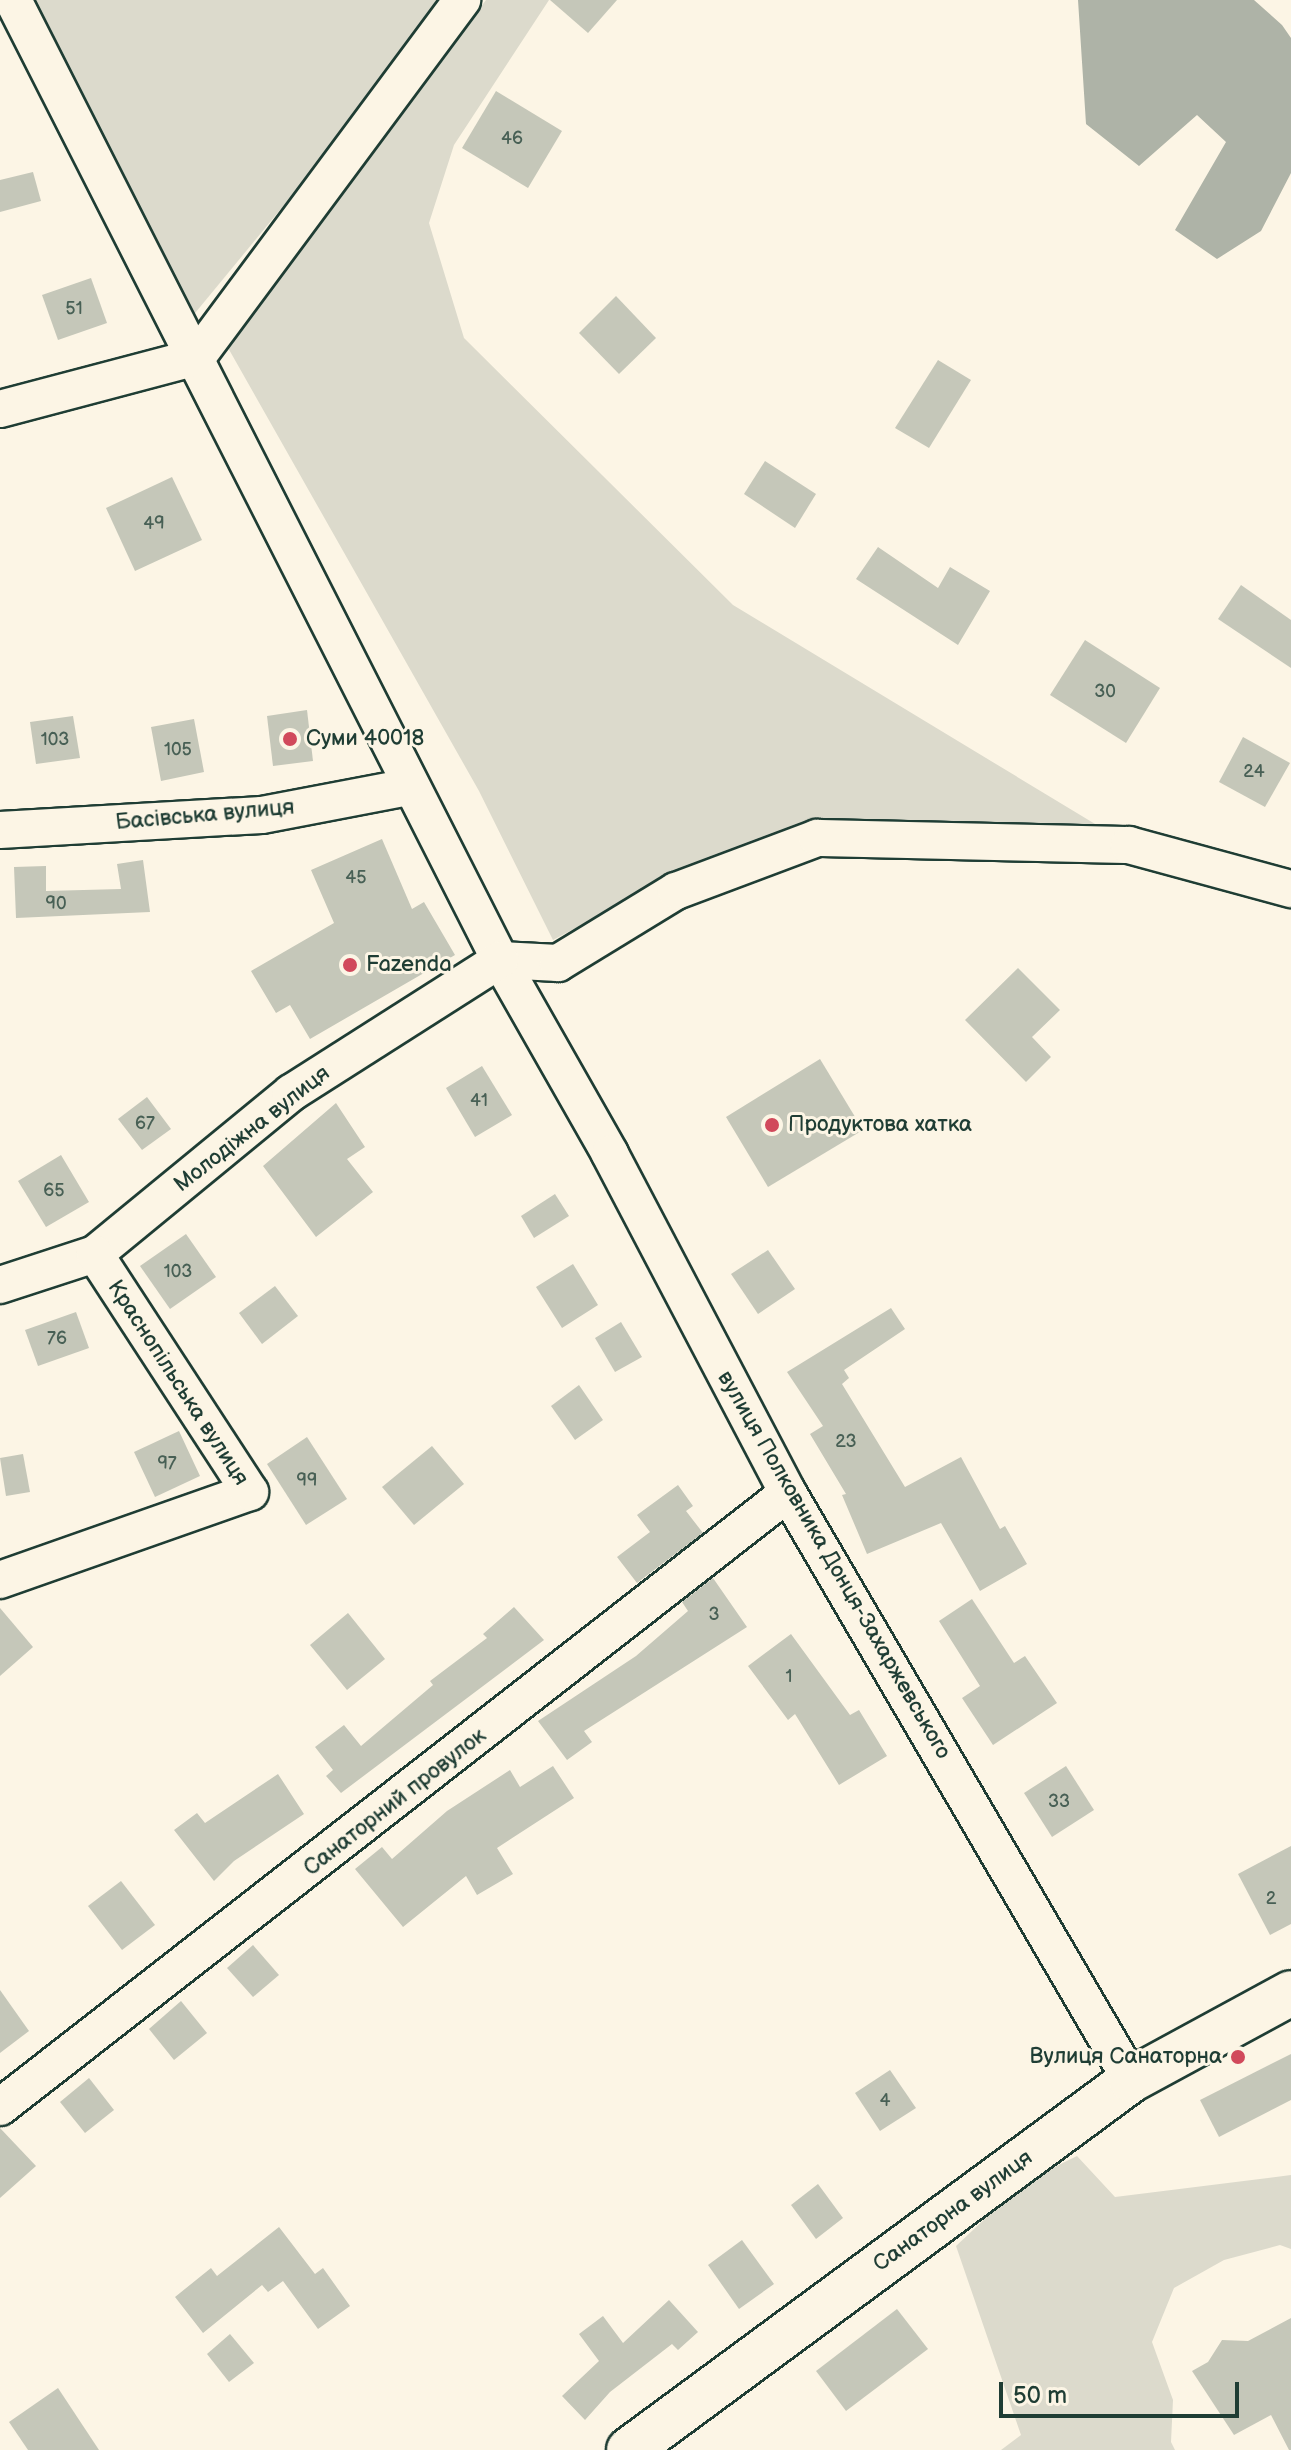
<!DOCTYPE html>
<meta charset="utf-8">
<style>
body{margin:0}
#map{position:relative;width:1291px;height:2450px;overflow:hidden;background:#fcf5e5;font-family:"Balsamiq Sans",sans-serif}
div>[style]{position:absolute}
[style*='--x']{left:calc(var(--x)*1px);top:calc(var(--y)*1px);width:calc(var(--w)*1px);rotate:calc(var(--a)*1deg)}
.green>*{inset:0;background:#dcdacc}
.water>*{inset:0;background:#aeb3a7}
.building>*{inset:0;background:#c5c7b9}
.roads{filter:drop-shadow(2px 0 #1f3d34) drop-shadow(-2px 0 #1f3d34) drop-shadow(0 2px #1f3d34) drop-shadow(0 -2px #1f3d34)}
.street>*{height:36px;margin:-18px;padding:0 18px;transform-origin:18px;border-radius:18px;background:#fcf5e5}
.secondary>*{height:44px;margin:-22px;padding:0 22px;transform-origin:22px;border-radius:22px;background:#fcf5e5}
.dots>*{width:22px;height:22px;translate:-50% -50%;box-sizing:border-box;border:4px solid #fcf5e5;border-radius:50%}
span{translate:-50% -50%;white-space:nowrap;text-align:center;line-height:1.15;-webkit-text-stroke:6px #fcf5e5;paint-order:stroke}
.number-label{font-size:18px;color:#486055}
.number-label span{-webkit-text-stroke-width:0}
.poi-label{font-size:22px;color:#1f3d34}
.left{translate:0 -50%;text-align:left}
.right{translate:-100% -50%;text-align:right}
.street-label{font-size:22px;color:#1f3d34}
.scale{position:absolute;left:999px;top:2382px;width:240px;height:36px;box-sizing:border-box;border:4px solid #1f3d34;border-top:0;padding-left:10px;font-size:24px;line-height:28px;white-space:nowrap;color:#1f3d34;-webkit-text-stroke:6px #fcf5e5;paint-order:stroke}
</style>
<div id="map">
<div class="green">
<div style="clip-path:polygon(26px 0,437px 0,364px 108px,191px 318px)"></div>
<div style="clip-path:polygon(486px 0,549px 0,454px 145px,429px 223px,464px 338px,733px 605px,1115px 836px,814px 826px,673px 876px,553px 940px,479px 791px,227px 346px)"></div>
<div style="clip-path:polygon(1077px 2156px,1115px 2197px,1291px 2175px,1291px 2249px,1280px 2245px,1224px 2260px,1174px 2288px,1152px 2342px,1173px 2400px,1171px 2442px,1175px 2450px,1001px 2450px,1021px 2435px,956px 2246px,1024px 2182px)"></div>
</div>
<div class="water">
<div style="clip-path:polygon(1078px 0,1254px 0,1282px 25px,1291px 38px,1291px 173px,1261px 231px,1217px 259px,1175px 230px,1226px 142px,1197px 115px,1139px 166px,1086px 124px)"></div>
</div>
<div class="building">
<div style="clip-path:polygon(550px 0,617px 0,588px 33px)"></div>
<div style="clip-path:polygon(496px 91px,562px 131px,528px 188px,462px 148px)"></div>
<div style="clip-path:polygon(33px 172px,41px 201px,0 212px,0 180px)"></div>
<div style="clip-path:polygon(91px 278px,107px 323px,58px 340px,42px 295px)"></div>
<div style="clip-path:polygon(616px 296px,656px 338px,619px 374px,579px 333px)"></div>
<div style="clip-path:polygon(938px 360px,971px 380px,929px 448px,895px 428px)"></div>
<div style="clip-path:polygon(765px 461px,816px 494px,795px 528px,744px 494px)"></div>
<div style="clip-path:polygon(172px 477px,202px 540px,135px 571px,106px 508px)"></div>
<div style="clip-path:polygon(878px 547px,938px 588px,950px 567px,990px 591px,958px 645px,856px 579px)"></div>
<div style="clip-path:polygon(1241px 585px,1291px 620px,1291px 668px,1218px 619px)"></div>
<div style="clip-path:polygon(1085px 640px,1160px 688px,1126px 743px,1050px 695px)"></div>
<div style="clip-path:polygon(307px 710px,313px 761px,273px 766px,267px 716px)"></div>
<div style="clip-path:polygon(73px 716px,80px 758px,36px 764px,30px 722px)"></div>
<div style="clip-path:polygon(194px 719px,204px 772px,161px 781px,151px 727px)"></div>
<div style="clip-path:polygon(1243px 737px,1290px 763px,1265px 807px,1219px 782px)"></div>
<div style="clip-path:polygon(382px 839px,412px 909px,424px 902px,455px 955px,310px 1039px,290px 1005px,276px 1013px,251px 971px,334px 923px,311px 870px)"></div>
<div style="clip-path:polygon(143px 860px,150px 912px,16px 918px,14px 867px,46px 866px,46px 891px,121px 889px,117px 864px)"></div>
<div style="clip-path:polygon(1018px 968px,1060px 1010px,1032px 1037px,1051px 1057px,1026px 1082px,965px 1020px)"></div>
<div style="clip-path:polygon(820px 1059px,863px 1130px,768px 1187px,726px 1117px)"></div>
<div style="clip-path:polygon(482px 1066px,512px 1115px,475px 1137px,446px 1088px)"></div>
<div style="clip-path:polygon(147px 1097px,171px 1129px,142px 1150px,118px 1119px)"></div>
<div style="clip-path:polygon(336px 1103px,365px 1147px,347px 1159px,373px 1192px,316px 1237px,263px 1166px)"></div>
<div style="clip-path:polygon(61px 1155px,89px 1202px,46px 1227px,18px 1181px)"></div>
<div style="clip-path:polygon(555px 1194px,569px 1216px,534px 1238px,521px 1216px)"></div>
<div style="clip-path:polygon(186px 1234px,216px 1277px,170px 1309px,140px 1266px)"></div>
<div style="clip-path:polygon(768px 1250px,795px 1289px,758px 1314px,731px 1274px)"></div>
<div style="clip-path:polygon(573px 1264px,598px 1305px,562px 1328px,536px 1287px)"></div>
<div style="clip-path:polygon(275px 1286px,298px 1316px,262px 1344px,239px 1313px)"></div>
<div style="clip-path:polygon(891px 1308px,905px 1329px,844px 1370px,849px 1378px,842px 1384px,905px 1487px,961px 1457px,1000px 1529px,1005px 1526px,1027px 1564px,980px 1591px,941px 1523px,867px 1554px,842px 1495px,846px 1494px,810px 1434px,823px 1426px,787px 1372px)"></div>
<div style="clip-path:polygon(76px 1312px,89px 1348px,38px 1366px,25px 1330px)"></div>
<div style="clip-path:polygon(621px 1322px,642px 1357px,615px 1372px,595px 1338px)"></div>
<div style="clip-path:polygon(579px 1385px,603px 1420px,575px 1440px,551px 1406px)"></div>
<div style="clip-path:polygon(179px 1431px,200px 1476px,155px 1497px,134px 1452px)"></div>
<div style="clip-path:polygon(307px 1437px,347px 1499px,306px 1525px,267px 1464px)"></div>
<div style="clip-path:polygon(432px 1446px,464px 1484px,414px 1525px,382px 1487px)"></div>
<div style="clip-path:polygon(23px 1454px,30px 1492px,6px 1496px,0 1458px)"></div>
<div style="clip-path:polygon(678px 1485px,693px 1506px,686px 1511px,703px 1533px,637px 1583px,617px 1557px,650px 1532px,637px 1515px)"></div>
<div style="clip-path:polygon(713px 1578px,747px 1627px,584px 1731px,592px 1742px,567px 1760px,538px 1721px,636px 1656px,688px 1611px,682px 1602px)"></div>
<div style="clip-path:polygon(972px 1599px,1014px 1663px,1025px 1656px,1057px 1703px,993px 1745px,962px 1698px,980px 1686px,939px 1621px)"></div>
<div style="clip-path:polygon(514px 1607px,544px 1640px,341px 1793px,326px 1776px,333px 1770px,315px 1747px,344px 1725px,361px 1746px,433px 1685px,430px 1681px,487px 1638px,483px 1634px)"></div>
<div style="clip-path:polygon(0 1608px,33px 1647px,0 1676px)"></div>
<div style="clip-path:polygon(348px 1613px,385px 1659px,347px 1690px,310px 1645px)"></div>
<div style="clip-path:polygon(791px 1634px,850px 1715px,859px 1710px,887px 1756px,839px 1785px,795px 1714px,788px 1720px,748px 1666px)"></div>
<div style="clip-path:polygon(553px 1766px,574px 1798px,497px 1848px,513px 1874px,477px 1895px,466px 1876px,403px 1927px,355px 1869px,382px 1847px,392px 1859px,447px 1811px,510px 1770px,520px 1787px)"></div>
<div style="clip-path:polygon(1066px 1766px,1094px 1810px,1052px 1837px,1024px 1793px)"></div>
<div style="clip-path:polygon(278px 1774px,304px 1814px,234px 1861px,214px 1881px,174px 1830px,197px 1813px,205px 1823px)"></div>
<div style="clip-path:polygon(1291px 1846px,1291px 1924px,1270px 1935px,1238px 1874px)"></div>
<div style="clip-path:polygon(121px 1881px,155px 1925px,122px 1950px,88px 1906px)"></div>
<div style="clip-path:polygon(253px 1945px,279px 1975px,253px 1997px,227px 1968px)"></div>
<div style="clip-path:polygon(0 1990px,29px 2031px,0 2053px)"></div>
<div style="clip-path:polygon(181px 2001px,207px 2033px,174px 2060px,149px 2029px)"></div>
<div style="clip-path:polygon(1291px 2054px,1291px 2100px,1219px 2137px,1200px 2100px)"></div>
<div style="clip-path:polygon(890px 2070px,916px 2108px,880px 2131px,855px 2093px)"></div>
<div style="clip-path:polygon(89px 2078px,114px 2110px,85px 2133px,60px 2102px)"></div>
<div style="clip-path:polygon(0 2128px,36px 2166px,0 2198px)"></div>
<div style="clip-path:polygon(818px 2184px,843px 2218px,816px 2239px,791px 2205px)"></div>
<div style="clip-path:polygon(279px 2227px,315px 2274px,323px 2268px,350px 2306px,318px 2329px,283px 2281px,268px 2292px,262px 2285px,203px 2333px,175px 2297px,211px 2268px,217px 2276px)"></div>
<div style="clip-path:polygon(742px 2240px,774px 2284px,739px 2309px,708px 2265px)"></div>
<div style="clip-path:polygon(669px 2300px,698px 2332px,678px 2350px,672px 2344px,610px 2392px,585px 2420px,562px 2396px,599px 2361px,579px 2334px,603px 2316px,623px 2343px)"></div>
<div style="clip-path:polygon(897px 2309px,928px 2349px,846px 2411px,816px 2371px)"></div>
<div style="clip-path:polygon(1291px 2318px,1291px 2450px,1289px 2450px,1271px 2415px,1234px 2435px,1192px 2371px,1208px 2362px,1222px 2340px,1248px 2341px)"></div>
<div style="clip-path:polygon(230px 2334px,254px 2363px,229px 2382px,207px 2354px)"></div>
<div style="clip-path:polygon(58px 2388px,99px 2450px,28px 2450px,9px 2422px)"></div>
</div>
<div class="roads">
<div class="street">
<div style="--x:13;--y:0;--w:1076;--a:63.1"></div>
<div style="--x:500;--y:960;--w:223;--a:60.4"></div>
<div style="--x:610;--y:1154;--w:383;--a:62.3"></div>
<div style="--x:788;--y:1493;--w:680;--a:59.7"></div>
<div style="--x:0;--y:409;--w:204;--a:-14.8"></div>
<div style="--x:197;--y:357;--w:445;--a:-53.4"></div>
<div style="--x:0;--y:830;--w:262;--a:-3.3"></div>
<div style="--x:262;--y:815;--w:150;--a:-10.8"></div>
<div style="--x:500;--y:960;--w:58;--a:3"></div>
<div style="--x:558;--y:963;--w:138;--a:-31.4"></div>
<div style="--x:676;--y:891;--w:151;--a:-20.6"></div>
<div style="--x:817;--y:838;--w:312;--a:1.3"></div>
<div style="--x:1129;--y:845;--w:168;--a:15.2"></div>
<div style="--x:0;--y:1285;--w:100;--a:-18.1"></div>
<div style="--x:95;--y:1254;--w:254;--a:-39.4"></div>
<div style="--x:291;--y:1093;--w:248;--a:-32.5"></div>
<div style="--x:0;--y:1580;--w:265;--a:-19.4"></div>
<div style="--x:250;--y:1492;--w:284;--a:-123.1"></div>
<div style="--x:0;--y:2107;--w:999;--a:-37.93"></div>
</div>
<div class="secondary">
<div style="--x:629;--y:2450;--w:624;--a:-36.39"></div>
<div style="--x:1131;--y:2080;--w:182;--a:-28.5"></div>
</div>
</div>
<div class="dots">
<div style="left:290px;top:739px;background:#d1495b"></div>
<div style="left:350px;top:965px;background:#d1495b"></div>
<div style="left:772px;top:1125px;background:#d1495b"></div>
<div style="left:1238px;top:2057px;background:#d1495b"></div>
</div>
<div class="number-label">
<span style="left:512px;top:139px">46</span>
<span style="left:74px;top:309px">51</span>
<span style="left:154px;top:524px">49</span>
<span style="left:1105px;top:692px">30</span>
<span style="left:55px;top:740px">103</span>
<span style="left:178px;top:750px">105</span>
<span style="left:1254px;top:772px">24</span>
<span style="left:356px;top:878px">45</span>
<span style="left:56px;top:904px">90</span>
<span style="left:479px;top:1101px">41</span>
<span style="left:145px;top:1124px">67</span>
<span style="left:54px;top:1191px">65</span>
<span style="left:178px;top:1272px">103</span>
<span style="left:57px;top:1339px">76</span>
<span style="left:846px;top:1442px">23</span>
<span style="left:167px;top:1464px">97</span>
<span style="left:307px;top:1481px">99</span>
<span style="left:714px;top:1615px">3</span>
<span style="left:789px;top:1677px">1</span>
<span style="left:1059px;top:1802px">33</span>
<span style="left:1271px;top:1899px">2</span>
<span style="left:885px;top:2101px">4</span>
</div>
<div class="poi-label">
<span class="left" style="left:306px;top:739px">Суми 40018</span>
<span class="left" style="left:366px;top:965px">Fazenda</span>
<span class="left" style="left:788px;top:1125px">Продуктова хатка</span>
<span class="right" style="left:1222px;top:2057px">Вулиця Санаторна</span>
</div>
<div class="street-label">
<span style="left:205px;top:815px;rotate:-5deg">Басівська вулиця</span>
<span style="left:252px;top:1129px;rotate:-38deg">Молодіжна вулиця</span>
<span style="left:178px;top:1383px;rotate:57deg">Краснопільська вулиця</span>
<span style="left:834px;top:1565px;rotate:60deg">вулиця Полковника Донця-Захаржевського</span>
<span style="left:395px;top:1802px;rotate:-38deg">Санаторний провулок</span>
<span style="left:953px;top:2211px;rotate:-36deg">Санаторна вулиця</span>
</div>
<div class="scale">50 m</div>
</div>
